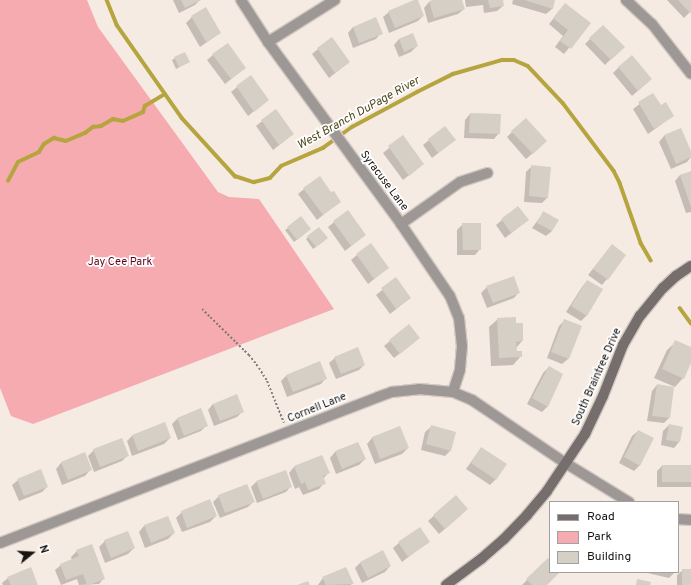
<!DOCTYPE html>
<style>
body{margin:0}
#map{position:relative;width:691px;height:585px;overflow:hidden;background:#f5ebe3;font-family:Overpass,sans-serif}
div>[style]{position:absolute}
[style*='--x']{left:calc(var(--x)*1px);top:calc(var(--y)*1px);width:calc(var(--w)*1px);rotate:calc(var(--a)*1deg)}
.green>*{inset:0;background:#f6abb0}
.shadow>*{inset:0;background:#0003}
.stream>*{height:3.5px;margin:-1.75px;padding:0 1.75px;transform-origin:1.75px;border-radius:1.75px;background:#b6a53f}
.building>*{inset:0;background:#d5cfc5}
.path>*{height:2px;margin-top:-1px;transform-origin:0;background:repeating-linear-gradient(90deg,#837c77 0 2px,transparent 0 4px)}
.roads{filter:drop-shadow(1px 0 #d1c8c1) drop-shadow(-1px 0 #d1c8c1) drop-shadow(0 1px #d1c8c1) drop-shadow(0 -1px #d1c8c1)}
.street>*{height:10px;margin:-5px;padding:0 5px;transform-origin:5px;border-radius:5px;background:#9d9796}
.secondary>*{height:10px;margin:-5px;padding:0 5px;transform-origin:5px;border-radius:5px;background:#766e6c}
span{translate:-50% -50%;white-space:nowrap;text-align:center;line-height:1.15;-webkit-text-stroke:3.5px #fff;paint-order:stroke}
.street-label{font-size:11px;color:#171311}
.park-label{font-size:11px;color:#5f021c}
.water-label{font-size:12px;color:#524a21;font-style:italic}
.legend{position:absolute;left:549px;top:501px;width:130px;height:72px;box-sizing:border-box;background:#fff;border:1px solid #a2a1a0;margin:0;padding:5px 7px;list-style:none;font-size:12px;color:#171311}
.legend li{display:flex;align-items:center;gap:8px;height:20px}
.legend b{width:20px;border:1px solid #a2a1a0}
.north{position:absolute;left:12px;top:533px;width:40px;height:40px;-webkit-text-stroke:3px #fff;paint-order:stroke;rotate:72deg;font-size:11px;font-weight:700;line-height:16px;text-align:center;color:#171311}
.north::after{content:'';display:block;margin:auto;width:14px;height:18px;background:#171311;clip-path:polygon(50% 0,100% 100%,50% 72%,0 100%)}
</style>
<div id="map">
<div class="green">
<div style="clip-path:polygon(0 0,87px 0,98px 27px,218px 192px,229px 197px,259px 199px,334px 309px,33px 424px,11px 416px,0 388px)"></div>
</div>
<div class="shadow">
<div style="clip-path:polygon(173px 0,200px 0,195px 5px,179px 13px)"></div>
<div style="clip-path:polygon(437px 0,461px 0,464px 9px,458px 14px,428px 23px,424px 8px,429px 2px)"></div>
<div style="clip-path:polygon(465px 0,502px 0,503px 6px,497px 11px,484px 13px,483px 5px,466px 7px)"></div>
<div style="clip-path:polygon(513px 0,554px 0,552px 9px,546px 14px,512px 4px)"></div>
<div style="clip-path:polygon(667px 0,691px 0,691px 11px,684px 18px)"></div>
<div style="clip-path:polygon(565px 4px,589px 23px,564px 54px,555px 47px,563px 36px,549px 24px)"></div>
<div style="clip-path:polygon(389px 12px,423px 16px,418px 21px,389px 33px,383px 17px)"></div>
<div style="clip-path:polygon(192px 17px,220px 33px,200px 47px,186px 23px)"></div>
<div style="clip-path:polygon(603px 26px,623px 47px,605px 65px,585px 44px)"></div>
<div style="clip-path:polygon(353px 27px,381px 33px,376px 39px,353px 48px,348px 33px)"></div>
<div style="clip-path:polygon(412px 34px,417px 46px,411px 52px,399px 57px,394px 45px,399px 39px)"></div>
<div style="clip-path:polygon(318px 49px,349px 62px,329px 78px,312px 54px)"></div>
<div style="clip-path:polygon(213px 55px,245px 68px,225px 84px,207px 60px)"></div>
<div style="clip-path:polygon(175px 58px,189px 62px,176px 69px,172px 60px)"></div>
<div style="clip-path:polygon(619px 67px,651px 79px,632px 96px,613px 73px)"></div>
<div style="clip-path:polygon(251px 76px,268px 100px,248px 116px,231px 92px)"></div>
<div style="clip-path:polygon(653px 94px,660px 107px,673px 116px,648px 134px,633px 109px)"></div>
<div style="clip-path:polygon(276px 110px,293px 134px,273px 150px,256px 126px)"></div>
<div style="clip-path:polygon(470px 114px,499px 133px,494px 139px,464px 138px,465px 120px)"></div>
<div style="clip-path:polygon(445px 127px,455px 140px,432px 158px,423px 145px)"></div>
<div style="clip-path:polygon(680px 129px,691px 153px,691px 157px,687px 162px,671px 169px,659px 142px,664px 136px)"></div>
<div style="clip-path:polygon(512px 132px,540px 147px,526px 159px,507px 137px)"></div>
<div style="clip-path:polygon(403px 137px,423px 164px,403px 180px,383px 153px)"></div>
<div style="clip-path:polygon(532px 166px,547px 198px,542px 203px,524px 202px,526px 172px)"></div>
<div style="clip-path:polygon(691px 172px,691px 212px,686px 213px,675px 181px,680px 175px)"></div>
<div style="clip-path:polygon(304px 189px,331px 194px,340px 201px,317px 220px,298px 194px)"></div>
<div style="clip-path:polygon(518px 207px,528px 220px,505px 238px,496px 225px)"></div>
<div style="clip-path:polygon(348px 211px,365px 235px,345px 251px,328px 227px)"></div>
<div style="clip-path:polygon(544px 212px,552px 231px,546px 236px,532px 228px)"></div>
<div style="clip-path:polygon(463px 224px,480px 249px,475px 255px,457px 255px,457px 230px)"></div>
<div style="clip-path:polygon(288px 228px,307px 232px,294px 242px,285px 230px)"></div>
<div style="clip-path:polygon(308px 237px,324px 241px,313px 249px,306px 239px)"></div>
<div style="clip-path:polygon(612px 245px,607px 279px,602px 285px,588px 275px)"></div>
<div style="clip-path:polygon(357px 255px,388px 268px,368px 284px,351px 260px)"></div>
<div style="clip-path:polygon(396px 279px,410px 298px,390px 314px,376px 295px)"></div>
<div style="clip-path:polygon(587px 281px,587px 315px,581px 321px,566px 312px,582px 287px)"></div>
<div style="clip-path:polygon(487px 287px,519px 292px,514px 298px,487px 308px,481px 293px)"></div>
<div style="clip-path:polygon(498px 319px,515px 324px,522px 341px,516px 348px,516px 352px,521px 356px,513px 365px,491px 366px,489px 327px)"></div>
<div style="clip-path:polygon(565px 320px,568px 359px,562px 364px,547px 358px,559px 326px)"></div>
<div style="clip-path:polygon(409px 325px,413px 343px,394px 358px,384px 346px)"></div>
<div style="clip-path:polygon(676px 342px,691px 349px,691px 361px,683px 378px,675px 387px,654px 378px,667px 350px)"></div>
<div style="clip-path:polygon(335px 358px,364px 365px,359px 370px,336px 379px,329px 363px)"></div>
<div style="clip-path:polygon(549px 367px,548px 406px,542px 412px,527px 404px,543px 373px)"></div>
<div style="clip-path:polygon(287px 375px,326px 378px,321px 384px,287px 397px,281px 381px)"></div>
<div style="clip-path:polygon(657px 385px,669px 418px,664px 423px,647px 421px,652px 391px)"></div>
<div style="clip-path:polygon(213px 404px,243px 411px,237px 417px,214px 426px,208px 410px)"></div>
<div style="clip-path:polygon(200px 409px,206px 426px,201px 431px,178px 440px,172px 424px,177px 419px)"></div>
<div style="clip-path:polygon(164px 423px,170px 438px,164px 444px,132px 456px,127px 441px,132px 436px)"></div>
<div style="clip-path:polygon(669px 425px,682px 428px,679px 442px,674px 448px,661px 445px,663px 431px)"></div>
<div style="clip-path:polygon(431px 427px,451px 450px,445px 456px,421px 450px,425px 432px)"></div>
<div style="clip-path:polygon(400px 428px,408px 448px,402px 454px,375px 464px,367px 444px,372px 438px)"></div>
<div style="clip-path:polygon(638px 431px,640px 465px,634px 471px,619px 463px,632px 436px)"></div>
<div style="clip-path:polygon(358px 443px,365px 459px,359px 465px,336px 474px,330px 458px,335px 452px)"></div>
<div style="clip-path:polygon(481px 448px,496px 479px,490px 485px,466px 469px)"></div>
<div style="clip-path:polygon(94px 450px,128px 455px,122px 461px,94px 472px,88px 456px)"></div>
<div style="clip-path:polygon(84px 454px,90px 470px,85px 476px,62px 485px,56px 469px,61px 463px)"></div>
<div style="clip-path:polygon(322px 456px,328px 473px,323px 479px,324px 483px,319px 489px,303px 495px,299px 487px,295px 489px,289px 473px,294px 467px)"></div>
<div style="clip-path:polygon(662px 466px,691px 466px,691px 487px,657px 487px,657px 471px)"></div>
<div style="clip-path:polygon(285px 472px,291px 486px,286px 492px,257px 503px,251px 487px,256px 482px)"></div>
<div style="clip-path:polygon(18px 480px,47px 487px,42px 492px,19px 501px,12px 485px)"></div>
<div style="clip-path:polygon(219px 496px,253px 502px,248px 507px,220px 518px,213px 502px)"></div>
<div style="clip-path:polygon(456px 496px,461px 515px,439px 534px,428px 521px)"></div>
<div style="clip-path:polygon(182px 512px,216px 516px,210px 522px,182px 532px,176px 518px)"></div>
<div style="clip-path:polygon(167px 517px,174px 533px,168px 539px,145px 548px,139px 532px,144px 526px)"></div>
<div style="clip-path:polygon(105px 541px,134px 548px,128px 554px,105px 563px,99px 547px)"></div>
<div style="clip-path:polygon(428px 542px,402px 562px,393px 548px,399px 543px)"></div>
<div style="clip-path:polygon(77px 551px,104px 578px,99px 584px,79px 585px,77px 579px,61px 585px,55px 570px,61px 565px,72px 560px,71px 557px)"></div>
<div style="clip-path:polygon(548px 559px,550px 561px,550px 572px,559px 572px,546px 585px,522px 585px)"></div>
<div style="clip-path:polygon(360px 563px,390px 566px,385px 572px,362px 583px,355px 568px)"></div>
<div style="clip-path:polygon(683px 570px,691px 570px,691px 585px,677px 585px,677px 575px)"></div>
<div style="clip-path:polygon(643px 572px,675px 572px,669px 578px)"></div>
<div style="clip-path:polygon(8px 578px,37px 585px,3px 585px,2px 583px)"></div>
<div style="clip-path:polygon(323px 578px,352px 583px,351px 585px,318px 585px)"></div>
</div>
<div class="stream">
<div style="--x:107;--y:0;--w:27;--a:68"></div>
<div style="--x:117;--y:25;--w:113;--a:55"></div>
<div style="--x:182;--y:118;--w:79;--a:47.6"></div>
<div style="--x:235;--y:176;--w:20;--a:18"></div>
<div style="--x:254;--y:182;--w:16;--a:-14"></div>
<div style="--x:270;--y:178;--w:16;--a:-47"></div>
<div style="--x:281;--y:166;--w:46;--a:-23.2"></div>
<div style="--x:323;--y:148;--w:36;--a:-36"></div>
<div style="--x:352;--y:127;--w:74;--a:-28.3"></div>
<div style="--x:417;--y:92;--w:40;--a:-26.6"></div>
<div style="--x:453;--y:74;--w:51;--a:-15.9"></div>
<div style="--x:502;--y:60;--w:12;--a:0"></div>
<div style="--x:514;--y:60;--w:15;--a:23"></div>
<div style="--x:528;--y:66;--w:51;--a:46.6"></div>
<div style="--x:563;--y:103;--w:85;--a:53.1"></div>
<div style="--x:614;--y:171;--w:13;--a:63"></div>
<div style="--x:620;--y:183;--w:64;--a:70.7"></div>
<div style="--x:641;--y:243;--w:20;--a:60"></div>
<div style="--x:8;--y:181;--w:21;--a:-62"></div>
<div style="--x:18;--y:162;--w:23;--a:-25"></div>
<div style="--x:39;--y:152;--w:9;--a:-58"></div>
<div style="--x:44;--y:144;--w:12;--a:-31"></div>
<div style="--x:54;--y:138;--w:12;--a:14"></div>
<div style="--x:66;--y:141;--w:21;--a:-23"></div>
<div style="--x:85;--y:133;--w:10;--a:-37"></div>
<div style="--x:93;--y:127;--w:8;--a:-7"></div>
<div style="--x:101;--y:126;--w:14;--a:-30"></div>
<div style="--x:113;--y:119;--w:10;--a:11"></div>
<div style="--x:123;--y:121;--w:22;--a:-24"></div>
<div style="--x:143;--y:112;--w:6;--a:-72"></div>
<div style="--x:145;--y:106;--w:23;--a:-31"></div>
<div style="--x:680;--y:308;--w:19;--a:54"></div>
</div>
<div class="building">
<div style="clip-path:polygon(181px 0,201px 0,185px 8px)"></div>
<div style="clip-path:polygon(414px 0,418px 0,424px 16px,395px 28px,388px 11px)"></div>
<div style="clip-path:polygon(433px 0,462px 0,465px 9px,434px 18px,429px 1px)"></div>
<div style="clip-path:polygon(488px 0,503px 0,504px 6px,490px 8px)"></div>
<div style="clip-path:polygon(524px 0,555px 0,553px 9px)"></div>
<div style="clip-path:polygon(678px 0,691px 0,691px 12px,690px 13px)"></div>
<div style="clip-path:polygon(565px 3px,591px 23px,571px 49px,560px 41px,568px 30px,553px 18px)"></div>
<div style="clip-path:polygon(206px 7px,221px 33px,206px 42px,191px 16px)"></div>
<div style="clip-path:polygon(376px 17px,383px 34px,359px 43px,353px 27px)"></div>
<div style="clip-path:polygon(603px 25px,625px 47px,611px 60px,589px 38px)"></div>
<div style="clip-path:polygon(413px 33px,418px 46px,404px 52px,399px 39px)"></div>
<div style="clip-path:polygon(332px 37px,350px 62px,335px 73px,317px 48px)"></div>
<div style="clip-path:polygon(228px 43px,246px 68px,231px 79px,212px 54px)"></div>
<div style="clip-path:polygon(185px 52px,190px 62px,179px 67px,174px 57px)"></div>
<div style="clip-path:polygon(632px 55px,652px 79px,638px 91px,618px 67px)"></div>
<div style="clip-path:polygon(251px 75px,269px 100px,254px 112px,236px 86px)"></div>
<div style="clip-path:polygon(653px 93px,661px 105px,666px 102px,674px 116px,654px 129px,638px 102px)"></div>
<div style="clip-path:polygon(276px 109px,294px 134px,279px 145px,261px 120px)"></div>
<div style="clip-path:polygon(470px 113px,501px 114px,500px 134px,469px 133px)"></div>
<div style="clip-path:polygon(526px 118px,547px 141px,533px 154px,511px 131px)"></div>
<div style="clip-path:polygon(445px 126px,456px 140px,438px 153px,428px 139px)"></div>
<div style="clip-path:polygon(681px 128px,691px 151px,691px 157px,676px 164px,664px 135px)"></div>
<div style="clip-path:polygon(403px 135px,424px 164px,409px 176px,388px 146px)"></div>
<div style="clip-path:polygon(531px 165px,551px 167px,548px 198px,529px 196px)"></div>
<div style="clip-path:polygon(691px 171px,691px 207px,680px 175px)"></div>
<div style="clip-path:polygon(320px 176px,331px 192px,334px 191px,341px 202px,323px 215px,303px 188px)"></div>
<div style="clip-path:polygon(518px 206px,529px 220px,511px 233px,501px 219px)"></div>
<div style="clip-path:polygon(348px 210px,366px 235px,351px 246px,333px 221px)"></div>
<div style="clip-path:polygon(543px 211px,559px 220px,552px 231px,537px 223px)"></div>
<div style="clip-path:polygon(301px 216px,311px 229px,297px 240px,287px 227px)"></div>
<div style="clip-path:polygon(462px 223px,481px 223px,481px 250px,463px 250px)"></div>
<div style="clip-path:polygon(319px 227px,328px 238px,316px 247px,307px 236px)"></div>
<div style="clip-path:polygon(371px 243px,389px 268px,374px 279px,356px 254px)"></div>
<div style="clip-path:polygon(612px 244px,626px 255px,608px 280px,593px 269px)"></div>
<div style="clip-path:polygon(514px 276px,520px 293px,493px 303px,486px 286px)"></div>
<div style="clip-path:polygon(396px 277px,411px 298px,396px 309px,381px 288px)"></div>
<div style="clip-path:polygon(587px 280px,603px 289px,587px 316px,571px 306px)"></div>
<div style="clip-path:polygon(516px 317px,516px 323px,523px 323px,523px 341px,516px 342px,517px 351px,522px 351px,522px 357px,499px 358px,497px 318px)"></div>
<div style="clip-path:polygon(564px 319px,582px 326px,569px 359px,551px 352px)"></div>
<div style="clip-path:polygon(409px 324px,420px 338px,400px 354px,389px 340px)"></div>
<div style="clip-path:polygon(675px 340px,691px 347px,691px 363px,684px 379px,662px 369px)"></div>
<div style="clip-path:polygon(358px 347px,365px 365px,341px 374px,334px 357px)"></div>
<div style="clip-path:polygon(320px 361px,327px 379px,293px 392px,286px 375px)"></div>
<div style="clip-path:polygon(549px 366px,563px 374px,548px 407px,532px 398px)"></div>
<div style="clip-path:polygon(657px 384px,674px 387px,670px 418px,652px 416px)"></div>
<div style="clip-path:polygon(237px 394px,244px 412px,220px 421px,213px 404px)"></div>
<div style="clip-path:polygon(201px 408px,208px 426px,184px 436px,177px 418px)"></div>
<div style="clip-path:polygon(165px 422px,171px 438px,138px 451px,132px 435px)"></div>
<div style="clip-path:polygon(669px 424px,683px 427px,680px 442px,666px 440px)"></div>
<div style="clip-path:polygon(431px 425px,456px 432px,451px 451px,426px 444px)"></div>
<div style="clip-path:polygon(400px 426px,409px 448px,380px 459px,372px 437px)"></div>
<div style="clip-path:polygon(638px 430px,654px 438px,640px 466px,624px 457px)"></div>
<div style="clip-path:polygon(122px 438px,129px 456px,100px 467px,93px 449px)"></div>
<div style="clip-path:polygon(358px 442px,366px 459px,342px 469px,335px 451px)"></div>
<div style="clip-path:polygon(481px 447px,507px 464px,496px 480px,471px 463px)"></div>
<div style="clip-path:polygon(85px 452px,92px 470px,68px 480px,61px 462px)"></div>
<div style="clip-path:polygon(322px 455px,330px 473px,323px 476px,326px 484px,308px 490px,305px 482px,301px 484px,294px 466px)"></div>
<div style="clip-path:polygon(662px 465px,691px 465px,691px 482px,662px 482px)"></div>
<div style="clip-path:polygon(41px 469px,48px 487px,24px 496px,17px 479px)"></div>
<div style="clip-path:polygon(286px 470px,292px 487px,263px 499px,256px 481px)"></div>
<div style="clip-path:polygon(247px 484px,255px 502px,225px 513px,218px 495px)"></div>
<div style="clip-path:polygon(456px 495px,468px 509px,445px 529px,433px 515px)"></div>
<div style="clip-path:polygon(210px 499px,217px 516px,187px 528px,181px 511px)"></div>
<div style="clip-path:polygon(168px 516px,175px 533px,151px 543px,144px 525px)"></div>
<div style="clip-path:polygon(420px 527px,430px 542px,408px 557px,398px 542px)"></div>
<div style="clip-path:polygon(128px 531px,135px 548px,111px 558px,104px 540px)"></div>
<div style="clip-path:polygon(92px 544px,105px 579px,89px 585px,87px 585px,83px 574px,66px 580px,60px 564px,79px 556px,76px 550px)"></div>
<div style="clip-path:polygon(383px 550px,391px 566px,368px 578px,360px 562px)"></div>
<div style="clip-path:polygon(548px 558px,550px 560px,550px 572px,560px 572px,547px 585px,532px 585px,526px 579px)"></div>
<div style="clip-path:polygon(31px 567px,38px 585px,11px 585px,7px 577px)"></div>
<div style="clip-path:polygon(346px 567px,354px 584px,326px 585px,322px 577px)"></div>
<div style="clip-path:polygon(682px 569px,691px 569px,691px 585px,682px 585px)"></div>
<div style="clip-path:polygon(637px 579px,651px 582px,650px 585px,636px 585px)"></div>
<div style="clip-path:polygon(308px 581px,310px 585px,297px 585px)"></div>
</div>
<div class="path">
<div style="--x:202;--y:309;--w:66;--a:44.4"></div>
<div style="--x:249;--y:355;--w:16;--a:52"></div>
<div style="--x:259;--y:368;--w:15;--a:58"></div>
<div style="--x:267;--y:381;--w:45;--a:68"></div>
</div>
<div class="roads">
<div class="street">
<div style="--x:241;--y:0;--w:50;--a:57.3"></div>
<div style="--x:268;--y:42;--w:225;--a:53.8"></div>
<div style="--x:401;--y:224;--w:87;--a:55.8"></div>
<div style="--x:450;--y:296;--w:24;--a:68"></div>
<div style="--x:459;--y:318;--w:28;--a:84"></div>
<div style="--x:462;--y:346;--w:24;--a:95"></div>
<div style="--x:460;--y:370;--w:23;--a:108"></div>
<div style="--x:626;--y:0;--w:35;--a:43"></div>
<div style="--x:652;--y:24;--w:63;--a:52"></div>
<div style="--x:268;--y:42;--w:79;--a:-32.1"></div>
<div style="--x:401;--y:224;--w:72;--a:-35.4"></div>
<div style="--x:460;--y:182;--w:29;--a:-18"></div>
<div style="--x:678;--y:519;--w:13;--a:4"></div>
<div style="--x:0;--y:543;--w:405;--a:-21.1"></div>
<div style="--x:378;--y:397;--w:15;--a:-20"></div>
<div style="--x:392;--y:392;--w:27;--a:-6"></div>
<div style="--x:419;--y:389;--w:34;--a:5"></div>
<div style="--x:453;--y:392;--w:21;--a:23"></div>
<div style="--x:472;--y:400;--w:115;--a:34"></div>
<div style="--x:567;--y:464;--w:73;--a:31.5"></div>
</div>
<div class="secondary">
<div style="--x:446;--y:585;--w:44;--a:-36.6"></div>
<div style="--x:481;--y:559;--w:30;--a:-41"></div>
<div style="--x:504;--y:539;--w:33;--a:-46"></div>
<div style="--x:527;--y:515;--w:31;--a:-50"></div>
<div style="--x:547;--y:491;--w:69;--a:-56.3"></div>
<div style="--x:585;--y:434;--w:42;--a:-64.7"></div>
<div style="--x:603;--y:396;--w:55;--a:-68.6"></div>
<div style="--x:623;--y:345;--w:34;--a:-60"></div>
<div style="--x:640;--y:316;--w:36;--a:-51"></div>
<div style="--x:663;--y:288;--w:18;--a:-43"></div>
<div style="--x:676;--y:276;--w:18;--a:-34"></div>
</div>
</div>
<div class="street-label">
<span style="left:384px;top:181px;rotate:53deg">Syracuse Lane</span>
<span style="left:597px;top:377px;rotate:-66deg">South Braintree Drive</span>
<span style="left:317px;top:408px;rotate:-22deg">Cornell Lane</span>
</div>
<div class="park-label">
<span style="left:120px;top:262px">Jay Cee Park</span>
</div>
<div class="water-label">
<span style="left:359px;top:114px;rotate:-29deg">West Branch DuPage River</span>
</div>
<ul class="legend">
<li><b style="height:5px;background:#766e6c"></b>Road</li>
<li><b style="height:11px;background:#f6abb0"></b>Park</li>
<li><b style="height:11px;background:#d5cfc5"></b>Building</li>
</ul>
<div class="north">N</div>
</div>
